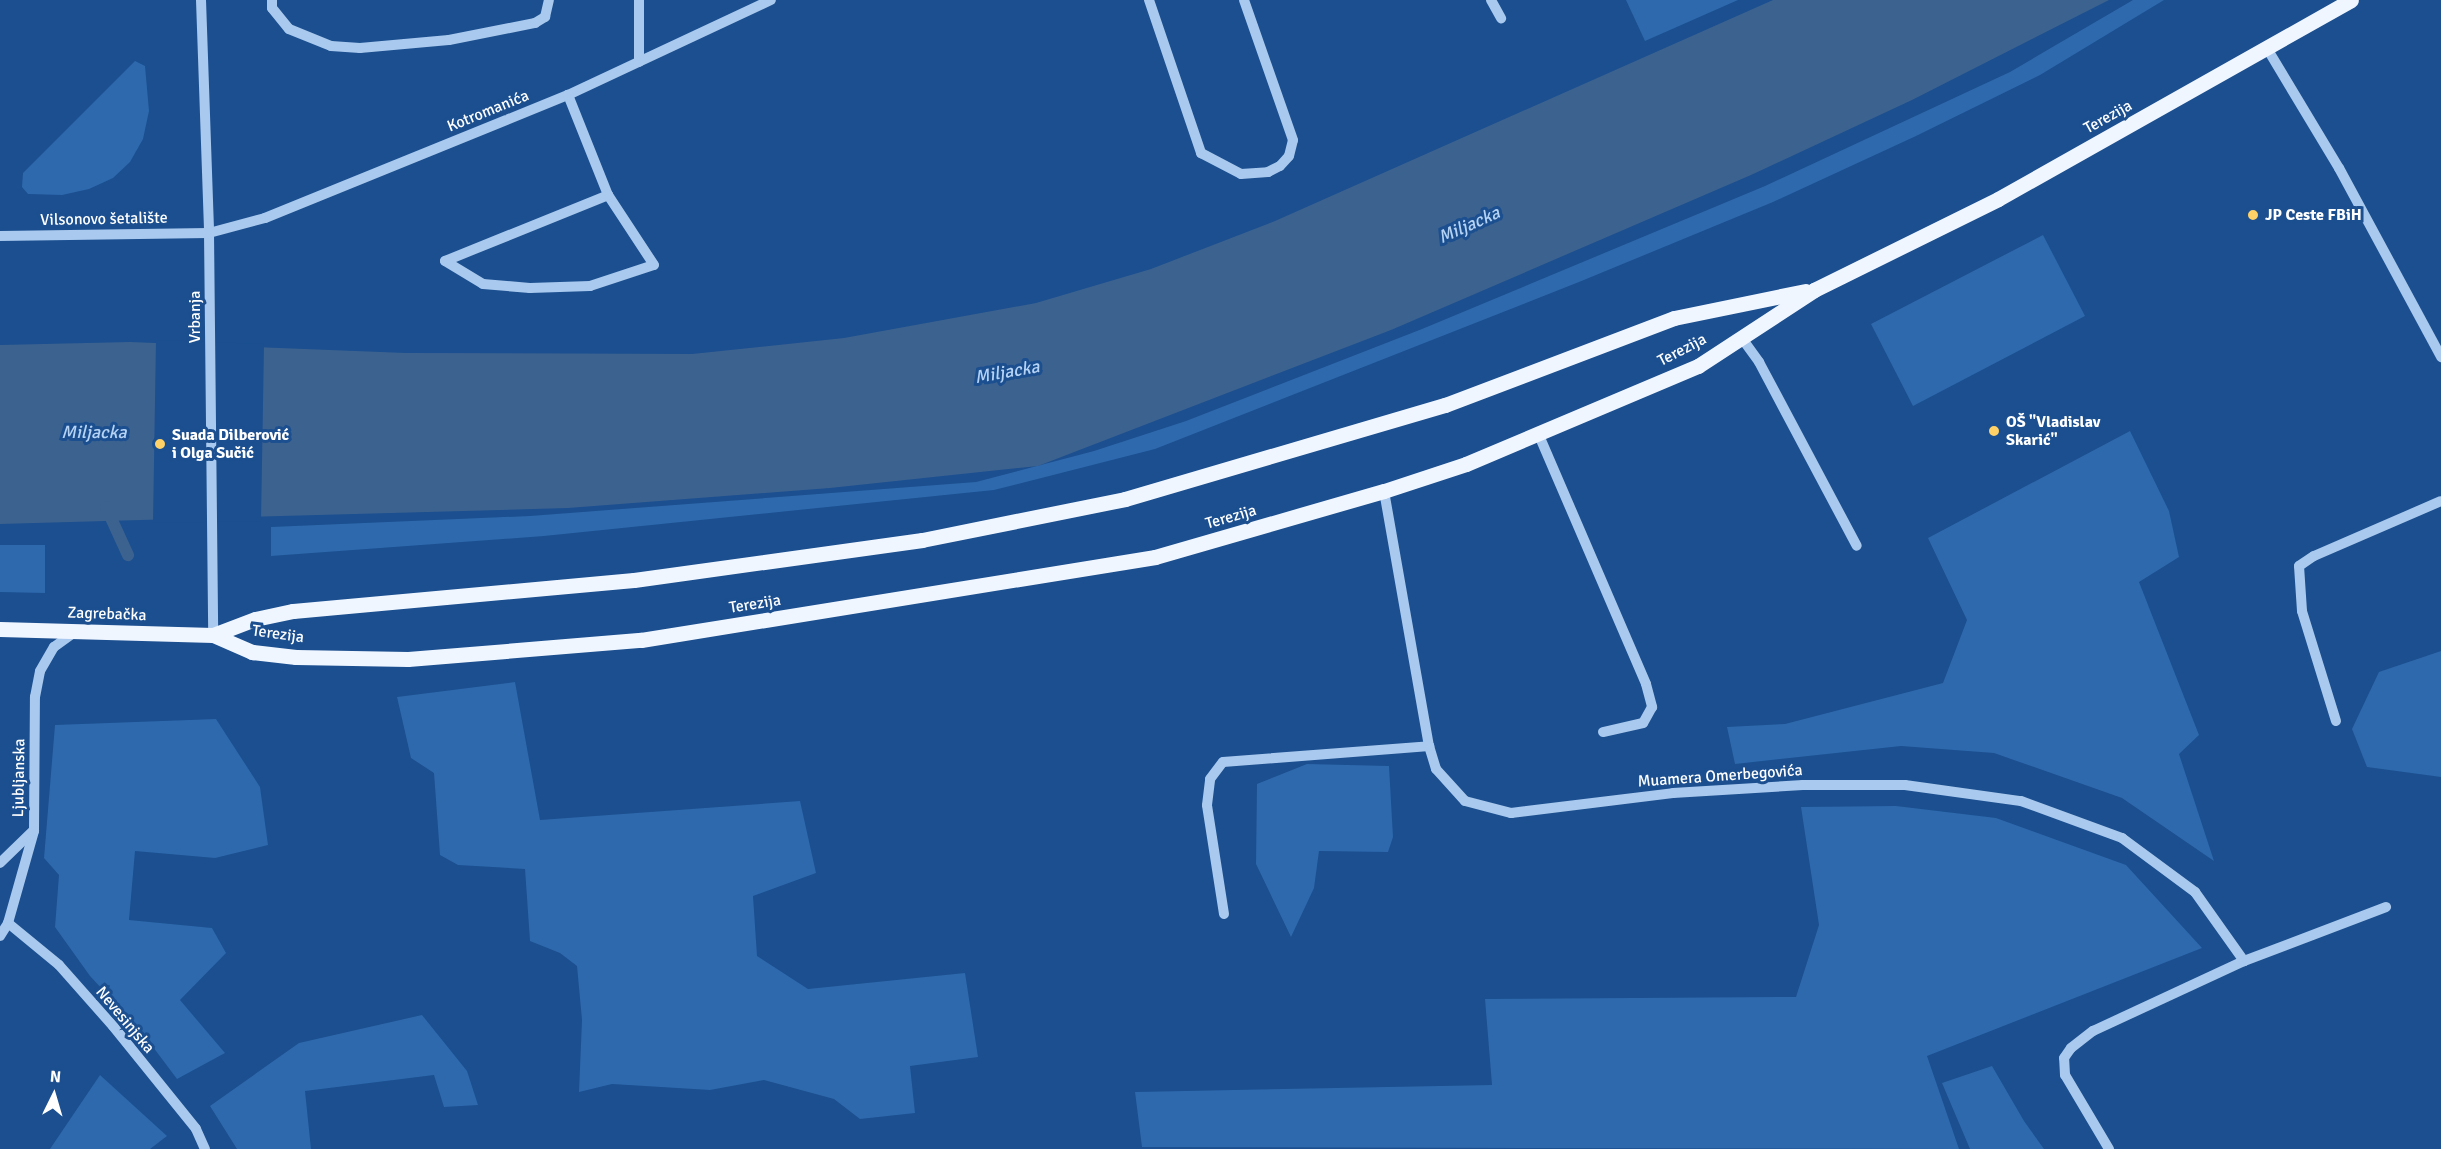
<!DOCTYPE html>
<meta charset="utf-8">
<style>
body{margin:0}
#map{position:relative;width:2441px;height:1149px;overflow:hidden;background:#1b4f8f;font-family:Signika,sans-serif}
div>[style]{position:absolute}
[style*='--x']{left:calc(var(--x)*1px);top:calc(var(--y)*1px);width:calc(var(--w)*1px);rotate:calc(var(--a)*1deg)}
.green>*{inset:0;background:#2e69ad}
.water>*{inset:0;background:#3c6290}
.pier>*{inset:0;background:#1b4f8f}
.stream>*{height:12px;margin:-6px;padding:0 6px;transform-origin:6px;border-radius:6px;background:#3c6290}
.minor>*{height:10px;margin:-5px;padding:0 5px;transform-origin:5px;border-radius:5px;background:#a9c9ee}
.major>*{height:15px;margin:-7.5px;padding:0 7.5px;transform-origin:7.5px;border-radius:7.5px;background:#f0f6ff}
.dots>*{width:16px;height:16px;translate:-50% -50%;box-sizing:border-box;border:3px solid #1b4f8f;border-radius:50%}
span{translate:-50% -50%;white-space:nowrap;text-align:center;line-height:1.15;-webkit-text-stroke:6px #1b4f8f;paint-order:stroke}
.street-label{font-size:16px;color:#fff}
.poi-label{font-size:16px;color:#fff;font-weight:700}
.left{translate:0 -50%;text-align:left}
.water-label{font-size:18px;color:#b5d3f5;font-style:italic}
.north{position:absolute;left:24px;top:1065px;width:60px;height:60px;-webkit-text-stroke:4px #1b4f8f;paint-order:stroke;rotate:5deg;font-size:16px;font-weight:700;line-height:24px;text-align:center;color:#fff}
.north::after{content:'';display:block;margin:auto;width:21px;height:27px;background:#fff;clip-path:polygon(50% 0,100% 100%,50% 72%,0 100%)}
</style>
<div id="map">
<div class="green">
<div style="clip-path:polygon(1626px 0,1738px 0,1645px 41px)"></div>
<div style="clip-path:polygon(2133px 0,2164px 0,2040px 75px,1916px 136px,1773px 202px,1579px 282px,1155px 449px,994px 490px,544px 536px,271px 556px,271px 527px,530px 516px,976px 482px,1094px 451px,1186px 421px,1422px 329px,1765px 186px,2010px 72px)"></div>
<div style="clip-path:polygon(135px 61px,145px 66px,149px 111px,143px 139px,130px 162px,113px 178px,89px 189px,62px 195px,28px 194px,22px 187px,23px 173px)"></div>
<div style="clip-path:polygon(2043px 235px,2085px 316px,1913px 406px,1871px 324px)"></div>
<div style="clip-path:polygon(2130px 431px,2169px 511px,2179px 557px,2139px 582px,2199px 735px,2179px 754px,2214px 861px,2122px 798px,1994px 753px,1901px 746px,1735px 764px,1727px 727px,1785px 724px,1943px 683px,1967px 620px,1928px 538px)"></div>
<div style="clip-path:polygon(0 545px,45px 545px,45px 593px,0 592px)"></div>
<div style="clip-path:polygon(2441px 651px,2441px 777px,2367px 767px,2352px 729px,2379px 672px)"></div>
<div style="clip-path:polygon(515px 682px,540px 820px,800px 801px,816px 873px,753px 896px,757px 956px,808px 989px,965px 973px,978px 1057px,910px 1066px,915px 1113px,860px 1119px,834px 1099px,764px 1080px,710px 1090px,612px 1084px,579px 1092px,582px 1020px,577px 966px,560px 953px,530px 941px,525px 869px,458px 865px,440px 855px,434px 773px,411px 758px,397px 697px)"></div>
<div style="clip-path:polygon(216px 719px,260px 787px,268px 845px,215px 858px,135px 851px,129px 920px,212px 928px,226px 953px,180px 1000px,225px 1053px,177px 1079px,141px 1031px,90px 976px,55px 927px,59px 875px,44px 858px,55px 725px)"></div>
<div style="clip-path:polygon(1307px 764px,1389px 766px,1393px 837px,1388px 852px,1319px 851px,1314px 888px,1291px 937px,1256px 864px,1257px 784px)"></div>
<div style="clip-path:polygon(1896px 806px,1996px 818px,2126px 865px,2202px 948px,1927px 1056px,1959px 1149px,1142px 1147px,1135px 1092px,1492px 1085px,1485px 999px,1796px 997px,1819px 925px,1801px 807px)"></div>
<div style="clip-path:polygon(422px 1015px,467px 1071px,478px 1105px,444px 1107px,434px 1075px,305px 1091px,311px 1149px,237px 1149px,210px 1106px,299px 1043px)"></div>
<div style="clip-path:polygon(1992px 1066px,2024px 1121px,2044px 1149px,1970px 1149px,1942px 1083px)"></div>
<div style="clip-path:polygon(100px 1075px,167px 1136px,150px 1149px,50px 1149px)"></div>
</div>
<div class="water">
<div style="clip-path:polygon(1773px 0,2109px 0,1912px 100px,1751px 175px,1391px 330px,1038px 466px,830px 488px,568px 508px,0 524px,0 345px,130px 342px,406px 353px,692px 354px,844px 338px,1036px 303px,1151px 269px,1275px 221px)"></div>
</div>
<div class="pier">
<div style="clip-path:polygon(156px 340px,264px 344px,261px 521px,153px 523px)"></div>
</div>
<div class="stream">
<div style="--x:106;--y:507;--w:53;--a:65.4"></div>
</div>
<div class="minor">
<div style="--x:201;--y:0;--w:233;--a:88"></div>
<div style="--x:209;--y:233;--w:402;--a:89.4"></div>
<div style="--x:272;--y:0;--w:8;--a:90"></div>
<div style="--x:272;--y:8;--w:27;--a:51"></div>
<div style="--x:289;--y:29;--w:45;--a:22"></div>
<div style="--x:331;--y:46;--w:29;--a:4"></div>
<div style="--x:360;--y:48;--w:89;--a:-5.1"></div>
<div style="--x:449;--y:40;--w:88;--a:-11.2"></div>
<div style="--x:535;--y:23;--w:12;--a:-31"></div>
<div style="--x:545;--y:17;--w:17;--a:-77"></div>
<div style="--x:1149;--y:0;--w:162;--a:71.2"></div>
<div style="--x:1201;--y:153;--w:45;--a:27.7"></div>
<div style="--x:1241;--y:174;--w:27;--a:-4"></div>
<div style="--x:1268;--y:172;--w:13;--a:-27"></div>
<div style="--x:1280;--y:166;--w:13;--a:-48"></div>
<div style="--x:1289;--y:156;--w:16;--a:-76"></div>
<div style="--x:1293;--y:140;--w:148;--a:-109.3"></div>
<div style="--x:1491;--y:0;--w:21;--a:61"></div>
<div style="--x:2268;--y:50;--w:138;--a:59"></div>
<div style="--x:2339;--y:168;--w:215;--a:61.6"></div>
<div style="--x:639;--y:62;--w:62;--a:-90"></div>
<div style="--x:0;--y:236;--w:209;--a:-0.8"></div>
<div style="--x:209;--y:233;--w:58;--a:-15"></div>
<div style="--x:265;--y:218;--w:327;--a:-22.1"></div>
<div style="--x:568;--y:95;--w:224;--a:-25.1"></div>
<div style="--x:445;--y:261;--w:44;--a:31.2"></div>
<div style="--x:483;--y:284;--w:47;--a:4.9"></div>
<div style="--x:530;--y:288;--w:60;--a:-1.9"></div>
<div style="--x:590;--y:286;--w:67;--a:-18.2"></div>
<div style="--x:654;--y:265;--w:84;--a:-123.3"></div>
<div style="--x:608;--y:195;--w:108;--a:-111.8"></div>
<div style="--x:445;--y:261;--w:176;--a:-22"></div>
<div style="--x:1741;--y:337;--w:31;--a:54"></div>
<div style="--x:1759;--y:362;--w:208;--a:62"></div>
<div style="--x:1538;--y:433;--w:273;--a:66.7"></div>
<div style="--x:1646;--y:684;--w:24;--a:75"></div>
<div style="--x:1652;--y:707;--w:18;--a:119"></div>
<div style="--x:1643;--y:723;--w:41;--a:167.3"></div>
<div style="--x:1384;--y:491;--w:259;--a:80"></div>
<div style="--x:1429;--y:746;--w:24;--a:73"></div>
<div style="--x:1436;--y:769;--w:43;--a:47.8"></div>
<div style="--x:1465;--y:801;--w:48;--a:14.6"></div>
<div style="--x:1511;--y:813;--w:163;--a:-7"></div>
<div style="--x:1673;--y:793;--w:130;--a:-3.5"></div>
<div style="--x:1803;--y:785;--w:102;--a:0"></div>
<div style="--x:1905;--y:785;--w:117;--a:7.9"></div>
<div style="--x:2021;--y:801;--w:108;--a:20.1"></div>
<div style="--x:2122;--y:838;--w:91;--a:36.5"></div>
<div style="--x:2195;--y:892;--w:85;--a:54.6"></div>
<div style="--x:2336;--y:721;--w:115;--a:-107.2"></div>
<div style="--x:2302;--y:611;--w:45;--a:-93.8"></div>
<div style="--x:2299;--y:566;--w:18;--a:-34"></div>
<div style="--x:2314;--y:556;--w:138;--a:-23.4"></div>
<div style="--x:0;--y:863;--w:45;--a:-44.1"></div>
<div style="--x:1224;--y:914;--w:110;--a:-98.9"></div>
<div style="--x:1207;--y:805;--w:26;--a:-83"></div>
<div style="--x:1210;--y:779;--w:21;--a:-53"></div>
<div style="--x:1223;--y:762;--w:207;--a:-4.4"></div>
<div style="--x:8;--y:923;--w:66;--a:39.5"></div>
<div style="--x:59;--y:965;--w:81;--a:48.5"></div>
<div style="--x:113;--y:1026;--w:132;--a:51.1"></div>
<div style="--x:196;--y:1129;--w:22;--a:66"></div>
<div style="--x:0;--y:936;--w:15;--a:-58"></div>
<div style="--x:8;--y:923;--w:96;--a:-74.2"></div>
<div style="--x:34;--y:831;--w:134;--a:-89.6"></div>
<div style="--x:35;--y:697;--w:26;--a:-79"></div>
<div style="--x:40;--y:671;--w:28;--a:-60"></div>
<div style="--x:54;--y:647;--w:27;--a:-36"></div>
<div style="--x:2109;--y:1149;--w:86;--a:-120.7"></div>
<div style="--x:2065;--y:1075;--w:17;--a:-93"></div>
<div style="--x:2064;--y:1058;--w:12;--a:-55"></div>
<div style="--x:2071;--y:1048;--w:28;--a:-38"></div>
<div style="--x:2093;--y:1031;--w:166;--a:-24.9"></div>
<div style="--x:2244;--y:961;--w:152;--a:-20.8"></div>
</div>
<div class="major">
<div style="--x:0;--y:629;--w:213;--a:1.6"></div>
<div style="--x:213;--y:635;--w:45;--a:-20.9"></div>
<div style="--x:255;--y:619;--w:39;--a:-12"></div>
<div style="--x:293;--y:611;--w:342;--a:-5.2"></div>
<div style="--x:634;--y:580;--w:291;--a:-7.9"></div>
<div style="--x:922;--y:540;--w:207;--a:-11.4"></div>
<div style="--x:1125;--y:499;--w:334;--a:-16.4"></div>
<div style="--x:1445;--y:405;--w:245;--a:-20.8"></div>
<div style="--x:1674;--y:318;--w:134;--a:-11.6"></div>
<div style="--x:213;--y:635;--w:43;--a:23.6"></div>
<div style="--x:252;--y:652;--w:44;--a:6.5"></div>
<div style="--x:296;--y:657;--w:112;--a:1"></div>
<div style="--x:408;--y:659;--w:234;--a:-4.7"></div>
<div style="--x:641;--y:640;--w:521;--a:-9.17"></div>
<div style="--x:1155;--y:557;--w:238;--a:-16.1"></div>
<div style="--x:1384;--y:491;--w:86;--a:-18.2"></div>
<div style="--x:1466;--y:464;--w:252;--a:-22.9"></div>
<div style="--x:1698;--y:366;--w:139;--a:-33.2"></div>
<div style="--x:1814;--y:290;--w:205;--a:-26.3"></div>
<div style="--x:1998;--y:199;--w:405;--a:-29.4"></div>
</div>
<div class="dots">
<div style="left:2253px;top:215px;background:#ffd166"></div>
<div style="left:1994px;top:431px;background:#ffd166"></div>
<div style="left:160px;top:444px;background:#ffd166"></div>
</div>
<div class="street-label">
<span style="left:488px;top:111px;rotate:-22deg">Kotromanića</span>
<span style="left:2108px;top:117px;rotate:-29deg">Terezija</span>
<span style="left:104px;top:219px;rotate:-1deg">Vilsonovo šetalište</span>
<span style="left:195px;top:317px;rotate:-90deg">Vrbanja</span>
<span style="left:1682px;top:350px;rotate:-27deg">Terezija</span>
<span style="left:1231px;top:517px;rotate:-16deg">Terezija</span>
<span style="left:755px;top:604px;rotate:-9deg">Terezija</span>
<span style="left:107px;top:614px;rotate:2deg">Zagrebačka</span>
<span style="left:278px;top:634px;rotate:8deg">Terezija</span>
<span style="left:1720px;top:776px;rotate:-4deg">Muamera Omerbegovića</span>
<span style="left:19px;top:778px;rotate:-89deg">Ljubljanska</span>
<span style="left:125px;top:1020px;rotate:50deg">Nevesinjska</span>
</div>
<div class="poi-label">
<span class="left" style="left:2265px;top:215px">JP Ceste FBiH</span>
<span class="left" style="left:2006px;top:431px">OŠ "Vladislav<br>Skarić"</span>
<span class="left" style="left:172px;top:444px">Suada Dilberović<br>i Olga Sučić</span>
</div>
<div class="water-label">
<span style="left:1469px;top:225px;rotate:-24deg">Miljacka</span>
<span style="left:1007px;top:372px;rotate:-10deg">Miljacka</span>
<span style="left:94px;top:432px">Miljacka</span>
</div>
<div class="north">N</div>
</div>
